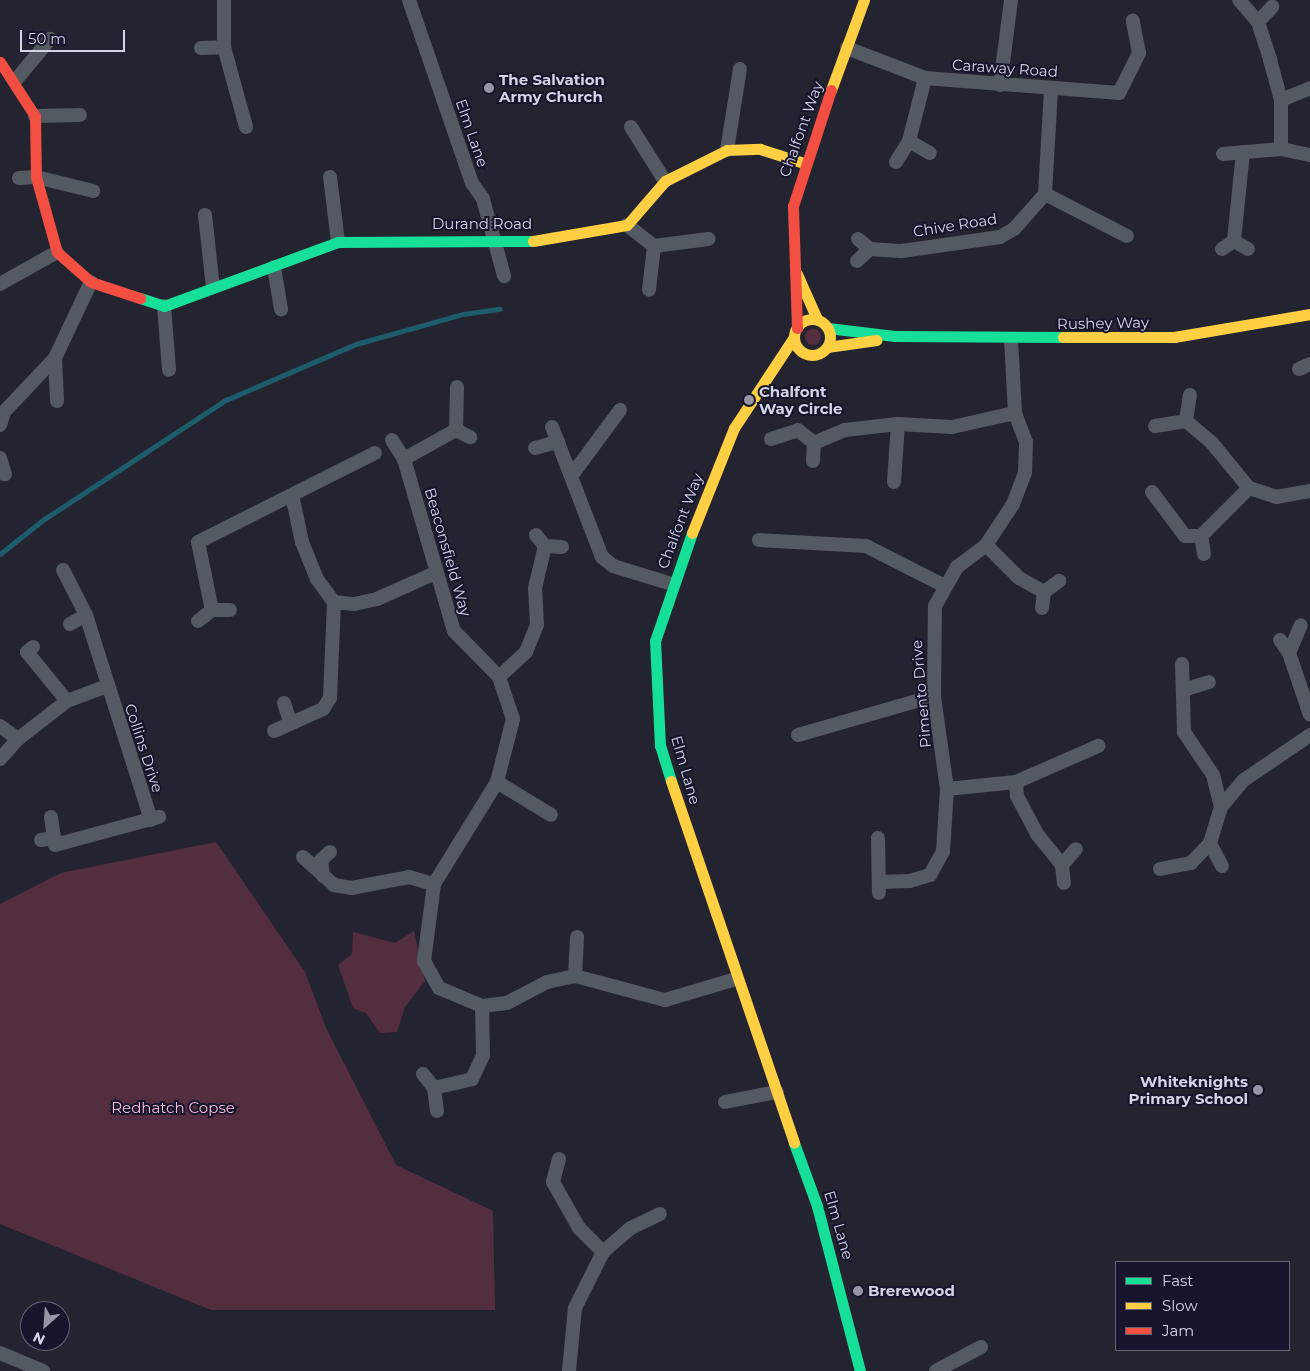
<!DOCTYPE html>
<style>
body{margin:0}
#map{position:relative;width:1310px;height:1371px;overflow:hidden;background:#242431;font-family:Montserrat,sans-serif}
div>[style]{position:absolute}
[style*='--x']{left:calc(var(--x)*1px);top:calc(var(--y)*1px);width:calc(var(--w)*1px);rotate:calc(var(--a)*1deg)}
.green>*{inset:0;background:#532e41}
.round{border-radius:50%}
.stream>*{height:4.5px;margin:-2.25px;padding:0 2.25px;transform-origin:2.25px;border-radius:2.25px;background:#1d5c6a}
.street>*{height:14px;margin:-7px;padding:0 7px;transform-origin:7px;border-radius:7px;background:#545a61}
.fast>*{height:11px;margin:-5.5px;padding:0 5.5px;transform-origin:5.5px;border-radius:5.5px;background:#16e098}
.slow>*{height:11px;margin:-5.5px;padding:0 5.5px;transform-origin:5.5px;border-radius:5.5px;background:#ffcf43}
.slow>.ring{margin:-5.5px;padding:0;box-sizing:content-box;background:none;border:11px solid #ffcf43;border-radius:50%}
.jam>*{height:11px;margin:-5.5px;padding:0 5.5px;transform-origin:5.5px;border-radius:5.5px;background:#f24e42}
.dots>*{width:14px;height:14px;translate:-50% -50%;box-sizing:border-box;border:2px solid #16152c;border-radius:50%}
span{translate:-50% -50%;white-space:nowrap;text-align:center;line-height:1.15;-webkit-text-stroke:4px #16152c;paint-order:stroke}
.street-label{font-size:15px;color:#d3d4e4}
.poi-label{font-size:15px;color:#d3d4e4;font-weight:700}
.left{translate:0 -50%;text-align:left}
.right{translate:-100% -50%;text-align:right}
.park-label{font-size:15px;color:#fbbbd6}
.legend{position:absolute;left:1115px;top:1261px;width:175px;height:90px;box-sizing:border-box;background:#16152c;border:1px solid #626176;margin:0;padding:6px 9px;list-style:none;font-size:15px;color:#d3d4e4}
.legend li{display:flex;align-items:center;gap:10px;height:25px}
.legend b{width:25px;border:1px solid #626176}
.north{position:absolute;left:20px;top:1301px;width:50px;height:50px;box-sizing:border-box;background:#16152c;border:1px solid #626176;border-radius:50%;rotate:206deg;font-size:14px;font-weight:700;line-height:20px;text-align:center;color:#d3d4e4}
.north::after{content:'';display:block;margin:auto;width:18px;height:22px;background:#9696a5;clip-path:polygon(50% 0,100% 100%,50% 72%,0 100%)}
.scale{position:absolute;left:20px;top:30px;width:105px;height:22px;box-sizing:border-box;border:2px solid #d3d4e4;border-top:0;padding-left:6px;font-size:15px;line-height:18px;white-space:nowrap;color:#d3d4e4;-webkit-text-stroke:4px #16152c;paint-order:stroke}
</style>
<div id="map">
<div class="green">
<div class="round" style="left:805px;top:329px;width:16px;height:16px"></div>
<div style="clip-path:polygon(216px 842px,305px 972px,326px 1028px,396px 1165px,493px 1211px,495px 1310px,211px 1310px,0 1224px,0 904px,61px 873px)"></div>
<div style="clip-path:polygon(414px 931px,425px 981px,405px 1007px,397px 1032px,380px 1033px,366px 1013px,353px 1008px,338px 965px,352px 954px,353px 932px,395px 943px)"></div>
</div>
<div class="stream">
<div style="--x:0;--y:554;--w:55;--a:-38.3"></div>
<div style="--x:43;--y:520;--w:219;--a:-33.3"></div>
<div style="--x:226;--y:400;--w:142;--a:-23.3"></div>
<div style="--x:356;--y:344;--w:111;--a:-15.7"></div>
<div style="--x:463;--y:314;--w:37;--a:-8"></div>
</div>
<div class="street">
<div style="--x:224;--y:0;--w:47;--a:90"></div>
<div style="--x:224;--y:47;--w:83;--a:74.6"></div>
<div style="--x:409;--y:0;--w:194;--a:71"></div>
<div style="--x:472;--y:183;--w:19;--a:55"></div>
<div style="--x:483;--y:199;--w:80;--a:74.7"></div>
<div style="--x:1239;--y:0;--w:29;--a:49"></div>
<div style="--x:1258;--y:22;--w:40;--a:72"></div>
<div style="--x:1270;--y:60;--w:41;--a:74.6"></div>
<div style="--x:1281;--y:100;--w:49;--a:90"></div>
<div style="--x:1258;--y:22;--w:21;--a:-47"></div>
<div style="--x:201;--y:48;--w:23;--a:-2"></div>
<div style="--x:847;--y:48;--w:84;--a:21"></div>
<div style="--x:925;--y:78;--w:195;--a:4.4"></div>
<div style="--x:1119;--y:93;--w:45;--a:-63.4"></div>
<div style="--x:1139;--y:53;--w:33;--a:-101"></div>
<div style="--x:15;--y:81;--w:55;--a:-50.2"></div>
<div style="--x:1000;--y:85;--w:86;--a:-82.6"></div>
<div style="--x:1281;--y:100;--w:31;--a:-22"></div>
<div style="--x:35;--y:116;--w:45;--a:-1.3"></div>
<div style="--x:631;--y:127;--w:64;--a:57.8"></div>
<div style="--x:909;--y:141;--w:24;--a:30"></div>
<div style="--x:727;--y:150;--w:82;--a:-80.9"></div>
<div style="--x:1243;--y:152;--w:89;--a:95.8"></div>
<div style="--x:1234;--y:241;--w:16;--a:30"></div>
<div style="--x:1223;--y:154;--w:58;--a:-4.9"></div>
<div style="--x:1281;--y:149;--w:30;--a:12"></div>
<div style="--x:896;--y:162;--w:25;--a:-58"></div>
<div style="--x:909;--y:141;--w:65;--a:-75.7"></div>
<div style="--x:330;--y:177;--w:65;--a:83"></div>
<div style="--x:19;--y:178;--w:17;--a:-3"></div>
<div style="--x:36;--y:177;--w:59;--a:13.8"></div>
<div style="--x:1045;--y:194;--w:92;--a:27.1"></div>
<div style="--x:205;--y:215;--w:72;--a:83.7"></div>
<div style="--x:627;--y:225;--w:34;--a:38"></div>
<div style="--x:654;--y:246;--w:44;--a:96.5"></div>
<div style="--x:858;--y:239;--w:16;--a:40"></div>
<div style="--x:870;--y:249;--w:32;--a:4"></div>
<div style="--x:902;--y:251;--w:99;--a:-8.1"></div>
<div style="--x:1000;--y:237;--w:16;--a:-30"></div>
<div style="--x:1014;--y:229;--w:47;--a:-48.5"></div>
<div style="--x:1045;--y:194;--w:103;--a:-86.7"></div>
<div style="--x:654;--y:246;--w:55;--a:-7.3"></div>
<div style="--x:1222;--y:249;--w:14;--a:-34"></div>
<div style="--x:857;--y:261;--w:18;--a:-43"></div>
<div style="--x:274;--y:267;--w:43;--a:80.5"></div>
<div style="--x:0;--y:284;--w:65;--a:-29.3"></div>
<div style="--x:164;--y:306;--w:64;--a:85.5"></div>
<div style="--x:55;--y:358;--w:43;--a:87.3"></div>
<div style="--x:1299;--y:369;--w:12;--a:-24"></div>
<div style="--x:457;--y:387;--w:43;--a:91.3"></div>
<div style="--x:456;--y:430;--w:60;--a:150.9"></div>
<div style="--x:404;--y:459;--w:179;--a:73.8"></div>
<div style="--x:454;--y:631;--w:64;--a:45.6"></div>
<div style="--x:499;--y:677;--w:44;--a:71.6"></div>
<div style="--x:513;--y:719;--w:65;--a:104.3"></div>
<div style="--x:497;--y:782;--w:120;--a:121.7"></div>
<div style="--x:434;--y:884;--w:78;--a:97.4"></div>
<div style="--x:424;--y:961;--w:31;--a:61"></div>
<div style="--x:439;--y:988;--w:47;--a:22.7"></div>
<div style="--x:482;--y:1006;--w:25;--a:-7"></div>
<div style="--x:507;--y:1003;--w:45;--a:-27.7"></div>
<div style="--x:547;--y:982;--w:29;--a:-12"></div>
<div style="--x:575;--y:976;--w:93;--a:14.9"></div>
<div style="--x:665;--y:1000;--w:74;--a:-16.5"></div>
<div style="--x:1190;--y:395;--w:26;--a:99"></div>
<div style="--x:1186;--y:421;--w:34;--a:40"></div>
<div style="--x:1212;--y:443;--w:58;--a:50.6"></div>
<div style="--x:1249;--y:488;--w:28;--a:18"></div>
<div style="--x:1276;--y:497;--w:35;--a:-10"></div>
<div style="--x:0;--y:425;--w:14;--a:-73"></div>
<div style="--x:4;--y:412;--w:74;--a:-46.6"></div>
<div style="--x:55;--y:358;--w:84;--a:-64.7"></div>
<div style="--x:1155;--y:426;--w:31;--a:-9"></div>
<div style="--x:552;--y:427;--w:139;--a:69"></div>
<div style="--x:602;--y:557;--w:14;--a:39"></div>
<div style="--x:613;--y:566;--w:62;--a:17"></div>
<div style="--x:456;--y:430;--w:16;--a:27"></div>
<div style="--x:771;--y:439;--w:28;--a:-18"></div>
<div style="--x:798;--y:430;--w:21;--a:39"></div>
<div style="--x:814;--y:443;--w:34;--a:-23"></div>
<div style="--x:845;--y:430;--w:53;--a:-6.5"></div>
<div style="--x:392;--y:440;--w:22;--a:58"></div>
<div style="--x:535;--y:448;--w:24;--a:-15"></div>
<div style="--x:0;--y:458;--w:17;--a:73"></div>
<div style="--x:813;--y:461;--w:18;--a:-87"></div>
<div style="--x:572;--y:475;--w:81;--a:-53.6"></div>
<div style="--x:894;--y:482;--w:58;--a:-86.1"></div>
<div style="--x:898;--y:424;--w:54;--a:3.2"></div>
<div style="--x:952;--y:427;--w:65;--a:-12.5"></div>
<div style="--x:1152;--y:492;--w:55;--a:53.1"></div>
<div style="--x:1185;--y:536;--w:16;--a:0"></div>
<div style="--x:292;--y:495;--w:48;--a:78"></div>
<div style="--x:302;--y:542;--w:40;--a:68"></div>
<div style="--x:317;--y:579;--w:29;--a:54"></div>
<div style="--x:334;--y:602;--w:20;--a:6"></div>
<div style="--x:354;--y:604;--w:24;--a:-12"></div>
<div style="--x:377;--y:599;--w:64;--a:-24.1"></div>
<div style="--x:536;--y:535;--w:14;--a:51"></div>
<div style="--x:759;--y:540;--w:107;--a:3.2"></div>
<div style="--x:866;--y:546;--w:86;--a:26.9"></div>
<div style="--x:986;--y:545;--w:47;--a:45"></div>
<div style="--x:1019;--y:578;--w:29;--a:29"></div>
<div style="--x:1044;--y:592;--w:16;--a:97"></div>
<div style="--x:1204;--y:554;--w:18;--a:-99"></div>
<div style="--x:1201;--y:536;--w:68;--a:-45"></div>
<div style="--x:63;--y:570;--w:51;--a:62.9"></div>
<div style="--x:86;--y:615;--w:215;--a:72.4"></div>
<div style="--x:1044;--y:592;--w:19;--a:-36"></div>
<div style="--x:212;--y:610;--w:18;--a:0"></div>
<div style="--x:198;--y:621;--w:18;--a:-38"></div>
<div style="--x:212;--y:610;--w:69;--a:-101.6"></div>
<div style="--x:198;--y:542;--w:198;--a:-26.7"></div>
<div style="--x:70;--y:624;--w:18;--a:-29"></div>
<div style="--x:1280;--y:640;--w:16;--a:55"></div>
<div style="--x:1289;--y:653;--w:65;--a:71.3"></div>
<div style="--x:33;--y:647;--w:8;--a:140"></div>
<div style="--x:27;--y:652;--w:63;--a:50.8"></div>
<div style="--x:1289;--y:653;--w:30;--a:-67"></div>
<div style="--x:1182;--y:664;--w:68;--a:88.3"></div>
<div style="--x:1184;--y:732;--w:52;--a:56"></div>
<div style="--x:1213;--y:775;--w:33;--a:76"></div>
<div style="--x:499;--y:677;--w:37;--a:-43"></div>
<div style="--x:526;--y:652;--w:29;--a:-68"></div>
<div style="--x:537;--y:625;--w:37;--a:-93"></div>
<div style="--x:535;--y:588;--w:43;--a:-76.6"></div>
<div style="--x:545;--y:546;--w:17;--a:3"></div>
<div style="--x:1183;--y:690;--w:27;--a:-17"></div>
<div style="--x:284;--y:703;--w:19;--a:72"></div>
<div style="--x:0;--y:726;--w:22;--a:36"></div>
<div style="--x:274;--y:731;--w:54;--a:-24.2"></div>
<div style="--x:323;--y:709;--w:13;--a:-58"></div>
<div style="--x:330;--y:698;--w:96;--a:-87.6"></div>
<div style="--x:798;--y:735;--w:141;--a:-16"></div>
<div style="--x:0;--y:759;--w:27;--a:-48"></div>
<div style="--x:18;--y:739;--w:62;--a:-37.8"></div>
<div style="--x:67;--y:701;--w:43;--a:-20.6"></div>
<div style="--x:497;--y:782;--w:63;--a:31.4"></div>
<div style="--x:1016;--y:782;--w:14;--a:86"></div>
<div style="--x:1017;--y:796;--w:43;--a:62.2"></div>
<div style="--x:1037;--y:834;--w:40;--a:51"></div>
<div style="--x:1062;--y:865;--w:18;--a:84"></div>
<div style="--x:947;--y:789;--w:69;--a:-5.8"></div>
<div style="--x:1016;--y:782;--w:90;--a:-23.7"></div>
<div style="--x:51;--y:817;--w:28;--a:82"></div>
<div style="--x:55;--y:845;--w:108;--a:-15.1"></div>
<div style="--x:878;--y:838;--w:55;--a:89"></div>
<div style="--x:41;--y:840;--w:13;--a:-9"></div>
<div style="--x:303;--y:857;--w:42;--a:42.1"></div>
<div style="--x:334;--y:885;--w:17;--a:10"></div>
<div style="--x:351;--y:888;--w:59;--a:-10.7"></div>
<div style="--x:409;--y:877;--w:26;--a:16"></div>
<div style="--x:1062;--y:865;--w:21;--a:-49"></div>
<div style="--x:1222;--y:866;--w:26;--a:-118"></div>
<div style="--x:1210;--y:843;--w:38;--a:-73"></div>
<div style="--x:1221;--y:807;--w:35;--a:-50"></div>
<div style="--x:1244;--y:780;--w:80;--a:-34.3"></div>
<div style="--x:1160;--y:869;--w:32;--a:-11"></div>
<div style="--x:1191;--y:863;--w:28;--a:-46"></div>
<div style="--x:323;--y:876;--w:16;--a:-97"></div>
<div style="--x:321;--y:860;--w:12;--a:-42"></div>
<div style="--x:879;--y:882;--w:31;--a:-2"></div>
<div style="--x:910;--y:881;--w:21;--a:-17"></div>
<div style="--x:930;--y:875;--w:26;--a:-61"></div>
<div style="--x:943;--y:852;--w:63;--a:-86.4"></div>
<div style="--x:947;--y:789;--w:94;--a:-98"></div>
<div style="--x:934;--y:696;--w:90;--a:-89.4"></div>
<div style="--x:935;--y:606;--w:45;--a:-60.6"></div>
<div style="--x:957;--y:567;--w:36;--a:-37"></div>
<div style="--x:986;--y:545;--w:49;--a:-56.6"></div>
<div style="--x:1013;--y:504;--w:34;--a:-69"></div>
<div style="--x:1025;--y:472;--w:30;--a:-88"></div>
<div style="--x:1026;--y:442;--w:31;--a:-111"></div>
<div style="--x:1015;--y:413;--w:74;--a:-93.1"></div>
<div style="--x:575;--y:976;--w:39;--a:-87"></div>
<div style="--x:423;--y:1074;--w:18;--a:52"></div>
<div style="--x:725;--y:1102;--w:53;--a:-10.9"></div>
<div style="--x:437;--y:1111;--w:23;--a:-97"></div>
<div style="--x:434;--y:1088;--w:39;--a:-13"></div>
<div style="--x:472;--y:1079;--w:26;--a:-65"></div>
<div style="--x:483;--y:1055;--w:49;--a:-91.2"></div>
<div style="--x:559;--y:1159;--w:24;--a:105"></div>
<div style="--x:553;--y:1182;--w:53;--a:60.5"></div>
<div style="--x:579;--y:1228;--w:34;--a:45"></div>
<div style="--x:0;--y:1353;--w:47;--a:22.7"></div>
<div style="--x:569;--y:1371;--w:63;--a:-84.6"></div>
<div style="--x:575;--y:1308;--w:63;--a:-63.4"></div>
<div style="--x:603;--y:1252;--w:37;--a:-41"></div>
<div style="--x:631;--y:1228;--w:32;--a:-26"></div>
<div style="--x:936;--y:1371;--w:51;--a:-28.1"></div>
</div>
<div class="fast">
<div style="--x:140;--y:298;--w:25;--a:18"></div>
<div style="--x:164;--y:306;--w:185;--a:-20.2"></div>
<div style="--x:338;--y:242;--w:195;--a:-0.3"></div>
<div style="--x:828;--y:328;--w:67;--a:6.8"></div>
<div style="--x:895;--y:336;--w:168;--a:0.3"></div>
<div style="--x:671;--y:781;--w:37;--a:-107"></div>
<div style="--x:660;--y:746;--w:105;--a:-92.7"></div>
<div style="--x:655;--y:641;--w:114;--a:-71.1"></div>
<div style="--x:794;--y:1143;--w:67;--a:69.9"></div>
<div style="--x:817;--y:1206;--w:171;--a:75.4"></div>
</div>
<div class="slow">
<div style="--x:831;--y:90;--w:96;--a:-69.9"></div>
<div style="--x:533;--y:241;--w:95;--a:-9.7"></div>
<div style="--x:627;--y:225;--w:58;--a:-49.2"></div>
<div style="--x:665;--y:181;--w:69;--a:-26.6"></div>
<div style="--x:727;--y:150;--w:33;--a:-2"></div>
<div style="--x:760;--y:149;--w:46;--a:17.7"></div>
<div style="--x:797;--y:274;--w:49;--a:66"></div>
<div class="ring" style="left:794px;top:319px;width:25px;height:25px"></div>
<div style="--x:1063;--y:337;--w:111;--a:0"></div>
<div style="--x:1174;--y:337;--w:138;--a:-9.6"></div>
<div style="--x:827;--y:347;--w:50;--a:-8"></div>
<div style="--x:692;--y:533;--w:113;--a:-68.2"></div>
<div style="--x:734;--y:428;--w:109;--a:-56.6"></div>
<div style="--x:671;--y:781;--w:382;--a:71.2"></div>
</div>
<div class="jam">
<div style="--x:0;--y:62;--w:64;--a:57.1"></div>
<div style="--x:35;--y:116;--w:61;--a:89.1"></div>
<div style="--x:36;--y:177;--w:78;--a:74.4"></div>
<div style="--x:57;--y:252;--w:45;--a:41.4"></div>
<div style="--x:91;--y:282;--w:52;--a:18.1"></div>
<div style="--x:797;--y:328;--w:122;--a:-91.9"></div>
<div style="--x:793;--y:206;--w:122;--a:-71.9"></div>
</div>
<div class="dots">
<div style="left:489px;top:88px;background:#9696a5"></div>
<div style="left:749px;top:400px;background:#9696a5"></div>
<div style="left:1258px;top:1090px;background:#9696a5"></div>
<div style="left:858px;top:1291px;background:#9696a5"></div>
</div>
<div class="street-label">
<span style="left:1005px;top:68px;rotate:4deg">Caraway Road</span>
<span style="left:801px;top:129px;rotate:-70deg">Chalfont Way</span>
<span style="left:472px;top:133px;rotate:71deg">Elm Lane</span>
<span style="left:482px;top:224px">Durand Road</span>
<span style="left:955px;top:225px;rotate:-9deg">Chive Road</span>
<span style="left:1103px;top:323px;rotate:-1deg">Rushey Way</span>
<span style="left:680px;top:521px;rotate:-69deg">Chalfont Way</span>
<span style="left:448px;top:552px;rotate:74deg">Beaconsfield Way</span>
<span style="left:921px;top:694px;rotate:-95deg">Pimento Drive</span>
<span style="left:144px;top:748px;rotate:72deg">Collins Drive</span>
<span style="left:686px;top:770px;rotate:74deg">Elm Lane</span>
<span style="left:839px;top:1225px;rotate:74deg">Elm Lane</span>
</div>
<div class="poi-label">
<span class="left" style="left:499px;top:88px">The Salvation<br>Army Church</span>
<span class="left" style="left:759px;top:400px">Chalfont<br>Way Circle</span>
<span class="right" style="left:1248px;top:1090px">Whiteknights<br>Primary School</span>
<span class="left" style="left:868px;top:1291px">Brerewood</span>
</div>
<div class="park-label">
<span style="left:173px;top:1108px">Redhatch Copse</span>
</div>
<ul class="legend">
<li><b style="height:6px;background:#16e098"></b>Fast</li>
<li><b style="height:6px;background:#ffcf43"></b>Slow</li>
<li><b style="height:6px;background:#f24e42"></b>Jam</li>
</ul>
<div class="north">N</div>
<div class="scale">50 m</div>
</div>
